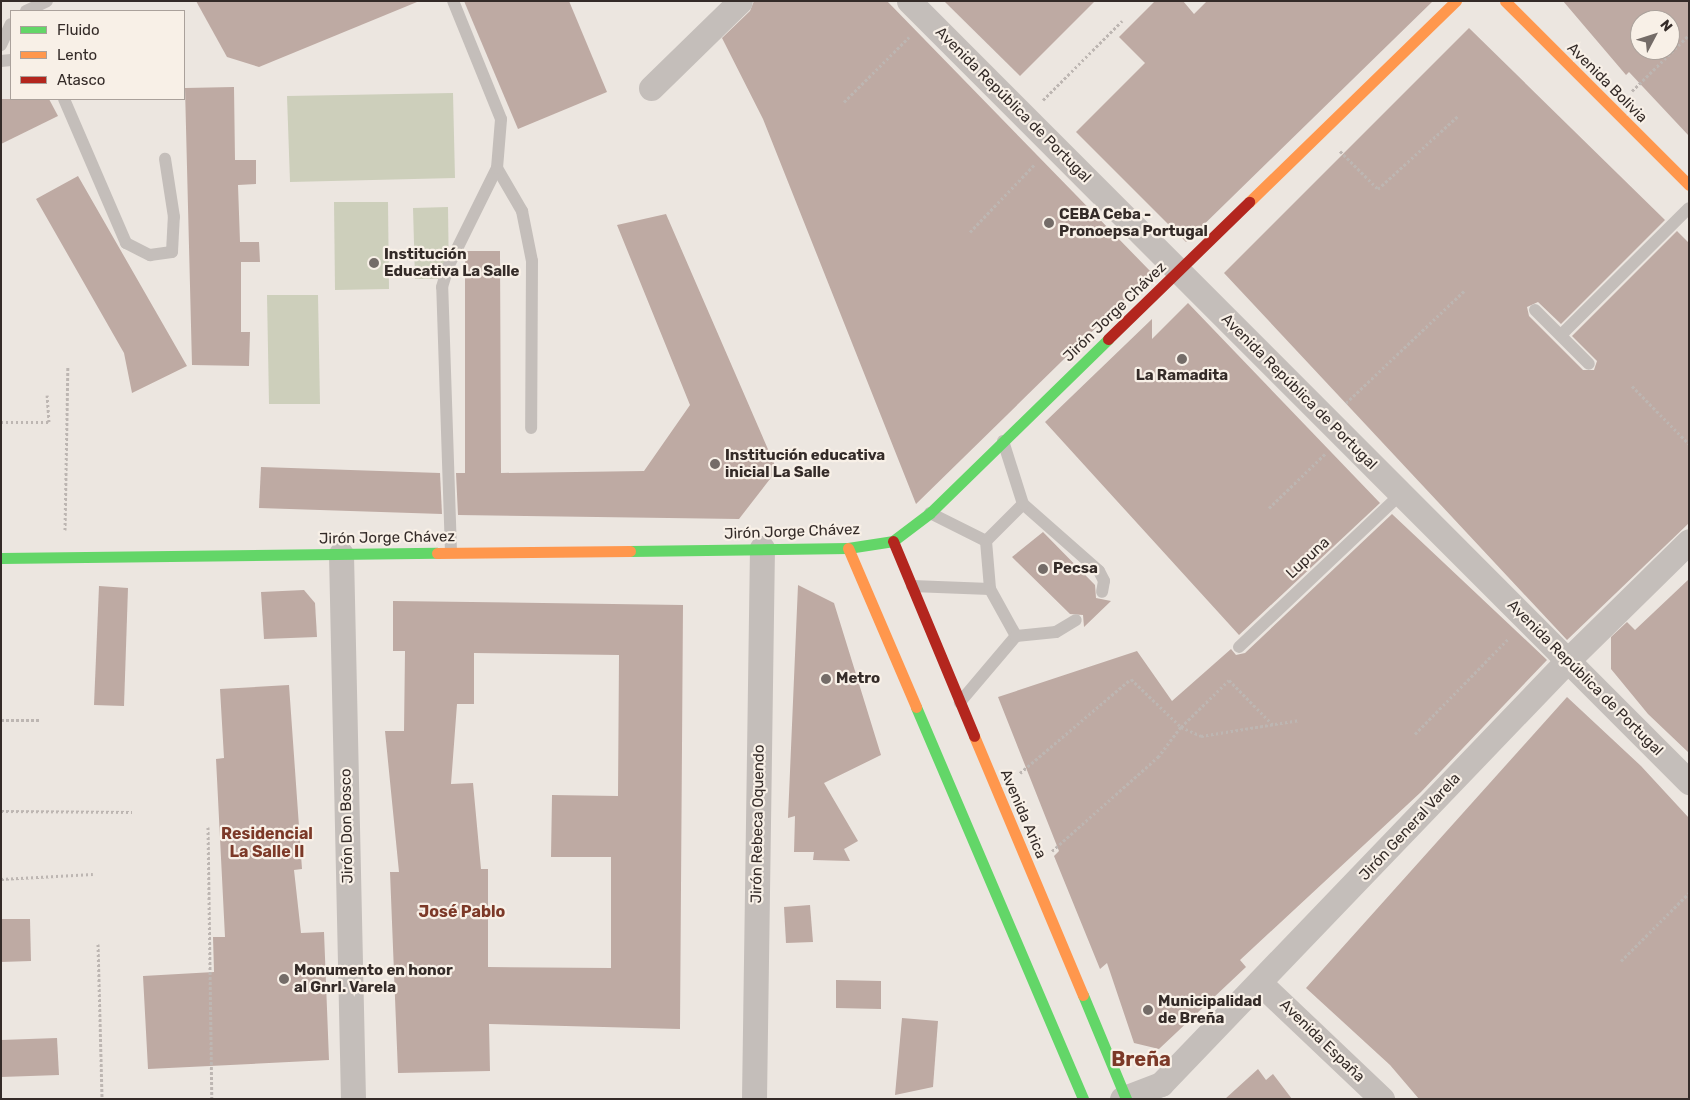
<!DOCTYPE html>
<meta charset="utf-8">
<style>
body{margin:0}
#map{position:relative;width:1690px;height:1100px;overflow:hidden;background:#ece6e0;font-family:Rubik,sans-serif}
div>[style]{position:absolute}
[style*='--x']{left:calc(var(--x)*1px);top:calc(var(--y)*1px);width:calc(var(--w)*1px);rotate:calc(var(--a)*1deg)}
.green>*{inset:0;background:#cdcfbb}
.building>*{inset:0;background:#beaaa3}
.path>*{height:3px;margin-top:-1.5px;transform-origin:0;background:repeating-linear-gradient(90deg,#bdb6b2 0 2.5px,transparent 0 5px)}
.lane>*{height:12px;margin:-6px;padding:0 6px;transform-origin:6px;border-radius:6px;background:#c4beba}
.street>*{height:25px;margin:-12.5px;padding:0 12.5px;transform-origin:12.5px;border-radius:12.5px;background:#c4beba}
.fast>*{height:11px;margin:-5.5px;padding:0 5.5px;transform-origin:5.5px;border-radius:5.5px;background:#63d668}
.slow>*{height:11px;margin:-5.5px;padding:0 5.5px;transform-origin:5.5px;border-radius:5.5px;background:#ff974d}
.jam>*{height:11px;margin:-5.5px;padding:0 5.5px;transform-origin:5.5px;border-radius:5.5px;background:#b3261e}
.dots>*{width:14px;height:14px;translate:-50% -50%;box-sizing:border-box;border:2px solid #f8f0e7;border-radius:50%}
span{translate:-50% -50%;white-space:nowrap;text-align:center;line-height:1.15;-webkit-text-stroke:4.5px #f8f0e7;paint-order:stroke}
.street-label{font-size:15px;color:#342b28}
.poi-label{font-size:15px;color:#342b28;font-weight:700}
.left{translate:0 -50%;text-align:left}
.neighbourhood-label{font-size:16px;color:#7c3928;font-weight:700}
.district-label{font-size:20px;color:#7c3928;font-weight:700}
.frame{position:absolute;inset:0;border:2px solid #342b28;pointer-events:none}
.legend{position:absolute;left:10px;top:10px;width:175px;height:90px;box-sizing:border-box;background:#f8f0e7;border:1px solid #aaa19b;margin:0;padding:6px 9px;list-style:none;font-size:15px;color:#342b28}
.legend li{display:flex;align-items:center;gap:10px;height:25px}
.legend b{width:25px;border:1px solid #aaa19b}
.north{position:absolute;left:1630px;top:10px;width:50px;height:50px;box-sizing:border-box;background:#f8f0e7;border:1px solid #aaa19b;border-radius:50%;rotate:50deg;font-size:14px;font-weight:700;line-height:20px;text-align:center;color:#342b28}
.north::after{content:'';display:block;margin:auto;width:18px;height:22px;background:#746c68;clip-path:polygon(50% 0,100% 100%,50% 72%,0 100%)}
</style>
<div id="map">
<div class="green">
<div style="clip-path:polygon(453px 93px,455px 178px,290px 182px,287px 96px)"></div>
<div style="clip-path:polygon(334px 202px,388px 202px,389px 289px,335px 290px)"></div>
<div style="clip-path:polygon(448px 207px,449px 279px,415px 279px,413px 208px)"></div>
<div style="clip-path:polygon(267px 295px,318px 295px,320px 404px,269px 404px)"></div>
</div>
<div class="building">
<div style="clip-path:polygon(196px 1px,417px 1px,417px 2px,259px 67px,227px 57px)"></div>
<div style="clip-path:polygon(464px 1px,569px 1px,607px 92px,518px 129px)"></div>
<div style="clip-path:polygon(754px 1px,887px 1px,1152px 273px,916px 504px,763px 119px,722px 38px,750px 11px)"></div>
<div style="clip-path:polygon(944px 1px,1095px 1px,1020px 76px)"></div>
<div style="clip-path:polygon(1155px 1px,1183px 1px,1194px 14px,1207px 1px,1433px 1px,1186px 242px,1076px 132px,1145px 63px,1119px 37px)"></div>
<div style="clip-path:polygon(evenodd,1563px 1px,1689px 1px,1689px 136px,1629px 72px,1626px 75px,1563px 1px,1640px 20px,1670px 20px,1670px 50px,1640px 50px,1640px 20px)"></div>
<div style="clip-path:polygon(1469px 28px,1665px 220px,1561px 324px,1538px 302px,1527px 307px,1529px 316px,1583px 370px,1594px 370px,1597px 361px,1572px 336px,1677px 231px,1689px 243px,1689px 523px,1567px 640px,1224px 273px)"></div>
<div style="clip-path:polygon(234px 87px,235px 160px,256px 160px,256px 184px,238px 185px,240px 242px,259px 242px,260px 262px,241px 262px,241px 332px,250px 332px,249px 366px,192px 365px,185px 88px)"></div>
<div style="clip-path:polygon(1px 99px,49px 99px,58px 116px,1px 144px)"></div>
<div style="clip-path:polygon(78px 176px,187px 366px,132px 393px,124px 353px,36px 199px)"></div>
<div style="clip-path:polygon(666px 214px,777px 470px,739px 519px,458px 515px,456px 473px,465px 473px,465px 251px,500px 251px,501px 473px,644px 471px,690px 405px,617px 225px)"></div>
<div style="clip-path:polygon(1188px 303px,1380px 503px,1239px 635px,1045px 422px,1152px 319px,1152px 339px)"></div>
<div style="clip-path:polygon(261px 467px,440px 473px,442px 514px,259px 508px)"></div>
<div style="clip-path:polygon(1392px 514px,1547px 660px,1421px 792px,1240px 960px,1246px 967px,1159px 1049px,1134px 1043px,1107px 963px,1100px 969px,1054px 856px,1059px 851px,998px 697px,1137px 651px,1172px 701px,1231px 649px,1236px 655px,1245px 653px)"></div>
<div style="clip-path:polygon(1043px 532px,1095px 585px,1096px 598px,1111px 601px,1084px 627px,1083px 615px,1070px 614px,1012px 557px)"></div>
<div style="clip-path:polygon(1689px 579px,1689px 753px,1648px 714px,1611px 669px,1611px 637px,1627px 622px,1635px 630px)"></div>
<div style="clip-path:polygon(798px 585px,834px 603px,881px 755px,824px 783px,858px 841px,844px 849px,850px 861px,813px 860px,814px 852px,794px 852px,795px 816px,788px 818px)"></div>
<div style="clip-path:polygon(99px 586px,128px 588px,124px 706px,94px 705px)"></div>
<div style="clip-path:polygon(304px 590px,315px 603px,317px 637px,264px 639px,261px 592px)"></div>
<div style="clip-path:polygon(evenodd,393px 601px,683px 605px,680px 1029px,489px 1024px,490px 1071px,398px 1073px,390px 872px,399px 872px,385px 731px,404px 731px,405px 651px,393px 651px,393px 601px,474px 653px,619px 655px,618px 796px,552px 795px,551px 857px,611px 857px,611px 968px,488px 967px,488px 869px,481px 869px,473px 783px,451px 784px,457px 704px,474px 704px,474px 653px)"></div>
<div style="clip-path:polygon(289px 685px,302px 869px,294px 870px,301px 933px,324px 932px,329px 1060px,148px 1069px,143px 976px,214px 972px,213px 937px,225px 937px,216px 759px,224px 758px,220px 689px)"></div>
<div style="clip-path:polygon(1567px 697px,1641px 766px,1689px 818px,1689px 1099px,1419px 1099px,1390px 1065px,1306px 988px)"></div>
<div style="clip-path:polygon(810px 905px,813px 942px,786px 943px,784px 907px)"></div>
<div style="clip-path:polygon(1px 919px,30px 919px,31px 961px,1px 962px)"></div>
<div style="clip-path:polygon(836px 980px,881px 981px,881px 1009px,836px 1008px)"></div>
<div style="clip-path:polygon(902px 1018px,938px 1021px,933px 1087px,895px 1095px)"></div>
<div style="clip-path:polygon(57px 1038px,59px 1075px,1px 1077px,1px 1040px)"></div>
<div style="clip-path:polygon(1258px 1069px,1266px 1080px,1273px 1074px,1292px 1099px,1225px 1099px)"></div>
</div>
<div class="path">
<div style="--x:1632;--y:91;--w:80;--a:-44.5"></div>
<div style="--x:1043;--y:100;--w:112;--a:-45"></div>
<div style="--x:844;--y:102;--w:92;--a:-45"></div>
<div style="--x:1340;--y:151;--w:54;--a:45"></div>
<div style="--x:1378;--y:189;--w:108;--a:-42.4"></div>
<div style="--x:970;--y:232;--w:94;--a:-46.3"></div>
<div style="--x:1632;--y:386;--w:81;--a:45.5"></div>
<div style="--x:1346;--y:403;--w:164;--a:-43.5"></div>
<div style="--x:1;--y:422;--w:48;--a:0"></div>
<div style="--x:49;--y:422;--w:27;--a:-94"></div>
<div style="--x:1269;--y:508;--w:79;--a:-44"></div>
<div style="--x:65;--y:530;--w:164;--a:-89"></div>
<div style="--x:1;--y:720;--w:39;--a:0"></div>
<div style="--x:1415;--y:734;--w:134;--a:-45.6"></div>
<div style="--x:1020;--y:773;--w:145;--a:-40.3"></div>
<div style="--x:1131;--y:679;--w:69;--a:43.8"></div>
<div style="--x:1181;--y:727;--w:22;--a:24"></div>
<div style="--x:1201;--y:736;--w:100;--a:-9.2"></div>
<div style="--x:1;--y:811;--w:131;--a:0.4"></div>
<div style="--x:208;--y:827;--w:272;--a:89.2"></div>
<div style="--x:1052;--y:851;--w:142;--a:-41.6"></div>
<div style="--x:1158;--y:757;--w:38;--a:-53"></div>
<div style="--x:1181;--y:727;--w:67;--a:-44.4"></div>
<div style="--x:1229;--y:680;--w:63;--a:45.6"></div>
<div style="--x:1;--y:879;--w:92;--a:-3.1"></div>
<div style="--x:98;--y:944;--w:155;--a:88.5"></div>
<div style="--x:1621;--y:961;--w:96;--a:-45"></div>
</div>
<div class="lane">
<div style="--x:26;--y:11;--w:23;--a:-25"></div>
<div style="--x:1;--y:45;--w:23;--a:-65"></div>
<div style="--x:1;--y:61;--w:10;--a:-6"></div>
<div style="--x:64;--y:99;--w:157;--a:66.7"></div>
<div style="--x:126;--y:243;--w:27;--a:27"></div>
<div style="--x:150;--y:255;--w:22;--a:-8"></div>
<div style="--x:172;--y:252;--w:35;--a:-87"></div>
<div style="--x:174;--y:217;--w:59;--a:-98.8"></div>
<div style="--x:497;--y:168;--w:50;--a:59.8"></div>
<div style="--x:522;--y:211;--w:51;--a:78.7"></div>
<div style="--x:532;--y:261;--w:167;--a:90.3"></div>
<div style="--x:1535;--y:310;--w:76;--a:45"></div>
<div style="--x:1561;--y:335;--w:180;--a:-44.8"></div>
<div style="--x:1023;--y:504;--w:101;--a:41.4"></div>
<div style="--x:1099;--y:571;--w:11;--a:63"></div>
<div style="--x:1104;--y:581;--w:11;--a:100"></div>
<div style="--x:930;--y:513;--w:63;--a:26.6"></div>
<div style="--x:986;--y:541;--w:52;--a:-45"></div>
<div style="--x:1023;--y:504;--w:66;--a:-107.6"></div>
<div style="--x:986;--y:541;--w:48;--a:85.2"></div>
<div style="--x:451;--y:552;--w:265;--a:-91.9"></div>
<div style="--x:442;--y:287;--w:21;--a:-73"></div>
<div style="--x:448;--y:267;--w:110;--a:-63.7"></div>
<div style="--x:497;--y:168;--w:49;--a:-85.3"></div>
<div style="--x:501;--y:119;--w:127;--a:-112.1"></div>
<div style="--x:912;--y:586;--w:78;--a:2.2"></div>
<div style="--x:990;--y:589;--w:54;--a:61"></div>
<div style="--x:1016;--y:636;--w:87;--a:130.3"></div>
<div style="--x:1016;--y:636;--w:40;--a:-5.7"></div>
<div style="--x:1056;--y:632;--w:23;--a:-31"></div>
<div style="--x:1239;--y:647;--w:223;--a:-43.4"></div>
</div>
<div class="street">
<div style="--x:909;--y:1;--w:1104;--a:45.04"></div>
<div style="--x:651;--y:88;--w:124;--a:-44.3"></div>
<div style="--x:341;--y:554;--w:545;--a:88.74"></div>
<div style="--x:1261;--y:984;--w:167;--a:43.5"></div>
<div style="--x:754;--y:1099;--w:551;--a:-89.17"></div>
<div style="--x:1122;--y:1099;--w:42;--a:-21"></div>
<div style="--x:1161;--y:1084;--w:586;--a:-46.17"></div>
<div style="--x:1567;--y:661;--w:171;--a:-44.5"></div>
</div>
<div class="fast">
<div style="--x:630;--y:551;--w:218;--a:-0.8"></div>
<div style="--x:848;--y:548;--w:46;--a:-8.8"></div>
<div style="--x:893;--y:541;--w:46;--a:-37.1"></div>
<div style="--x:930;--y:513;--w:249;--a:-44.3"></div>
<div style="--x:1;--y:558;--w:436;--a:-0.7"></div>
<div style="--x:916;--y:707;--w:426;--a:66.9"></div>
<div style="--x:1083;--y:995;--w:113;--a:67.5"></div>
</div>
<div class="slow">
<div style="--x:1505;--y:1;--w:260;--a:45"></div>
<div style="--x:1249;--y:202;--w:289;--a:-44.2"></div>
<div style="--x:848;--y:548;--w:173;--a:66.8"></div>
<div style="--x:437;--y:553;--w:193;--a:-0.6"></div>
<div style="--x:974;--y:736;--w:281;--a:67.2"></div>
</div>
<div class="jam">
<div style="--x:1108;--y:339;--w:197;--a:-44.2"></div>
<div style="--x:893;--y:541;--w:211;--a:67.4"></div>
</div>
<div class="dots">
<div style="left:1049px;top:223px;background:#746c68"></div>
<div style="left:374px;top:263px;background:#746c68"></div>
<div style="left:1182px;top:359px;background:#746c68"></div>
<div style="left:715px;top:464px;background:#746c68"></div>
<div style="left:1043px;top:569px;background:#746c68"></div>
<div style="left:826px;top:679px;background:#746c68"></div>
<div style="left:284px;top:979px;background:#746c68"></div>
<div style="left:1148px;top:1010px;background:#746c68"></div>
</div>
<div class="street-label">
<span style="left:1607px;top:83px;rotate:45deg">Avenida Bolivia</span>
<span style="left:1013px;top:105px;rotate:45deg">Avenida República de Portugal</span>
<span style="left:1115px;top:312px;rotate:-44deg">Jirón Jorge Chávez</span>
<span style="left:1299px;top:392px;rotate:45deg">Avenida República de Portugal</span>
<span style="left:792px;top:532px;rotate:-2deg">Jirón Jorge Chávez</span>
<span style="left:387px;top:538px;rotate:-1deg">Jirón Jorge Chávez</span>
<span style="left:1308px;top:558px;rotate:-43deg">Lupuna</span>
<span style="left:1585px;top:678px;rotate:45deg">Avenida República de Portugal</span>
<span style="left:1023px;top:814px;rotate:67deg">Avenida Arica</span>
<span style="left:758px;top:824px;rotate:-89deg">Jirón Rebeca Oquendo</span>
<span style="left:347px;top:826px;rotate:-91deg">Jirón Don Bosco</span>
<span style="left:1410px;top:827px;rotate:-47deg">Jirón General Varela</span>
<span style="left:1322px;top:1041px;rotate:44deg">Avenida España</span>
</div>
<div class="poi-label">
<span class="left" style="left:1059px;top:223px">CEBA Ceba -<br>Pronoepsa Portugal</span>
<span class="left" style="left:384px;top:263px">Institución<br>Educativa La Salle</span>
<span style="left:1182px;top:376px">La Ramadita</span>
<span class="left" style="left:725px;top:464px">Institución educativa<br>inicial La Salle</span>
<span class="left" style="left:1053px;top:569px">Pecsa</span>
<span class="left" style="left:836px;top:679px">Metro</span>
<span class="left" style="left:294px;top:979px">Monumento en honor<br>al Gnrl. Varela</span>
<span class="left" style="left:1158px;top:1010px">Municipalidad<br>de Breña</span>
</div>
<div class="neighbourhood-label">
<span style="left:267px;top:843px">Residencial<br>La Salle II</span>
<span style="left:462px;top:912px">José Pablo</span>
</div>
<div class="district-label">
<span style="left:1141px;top:1059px">Breña</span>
</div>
<div class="frame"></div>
<ul class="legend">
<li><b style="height:6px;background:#63d668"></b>Fluido</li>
<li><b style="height:6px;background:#ff974d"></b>Lento</li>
<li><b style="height:6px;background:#b3261e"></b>Atasco</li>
</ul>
<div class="north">N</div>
</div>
